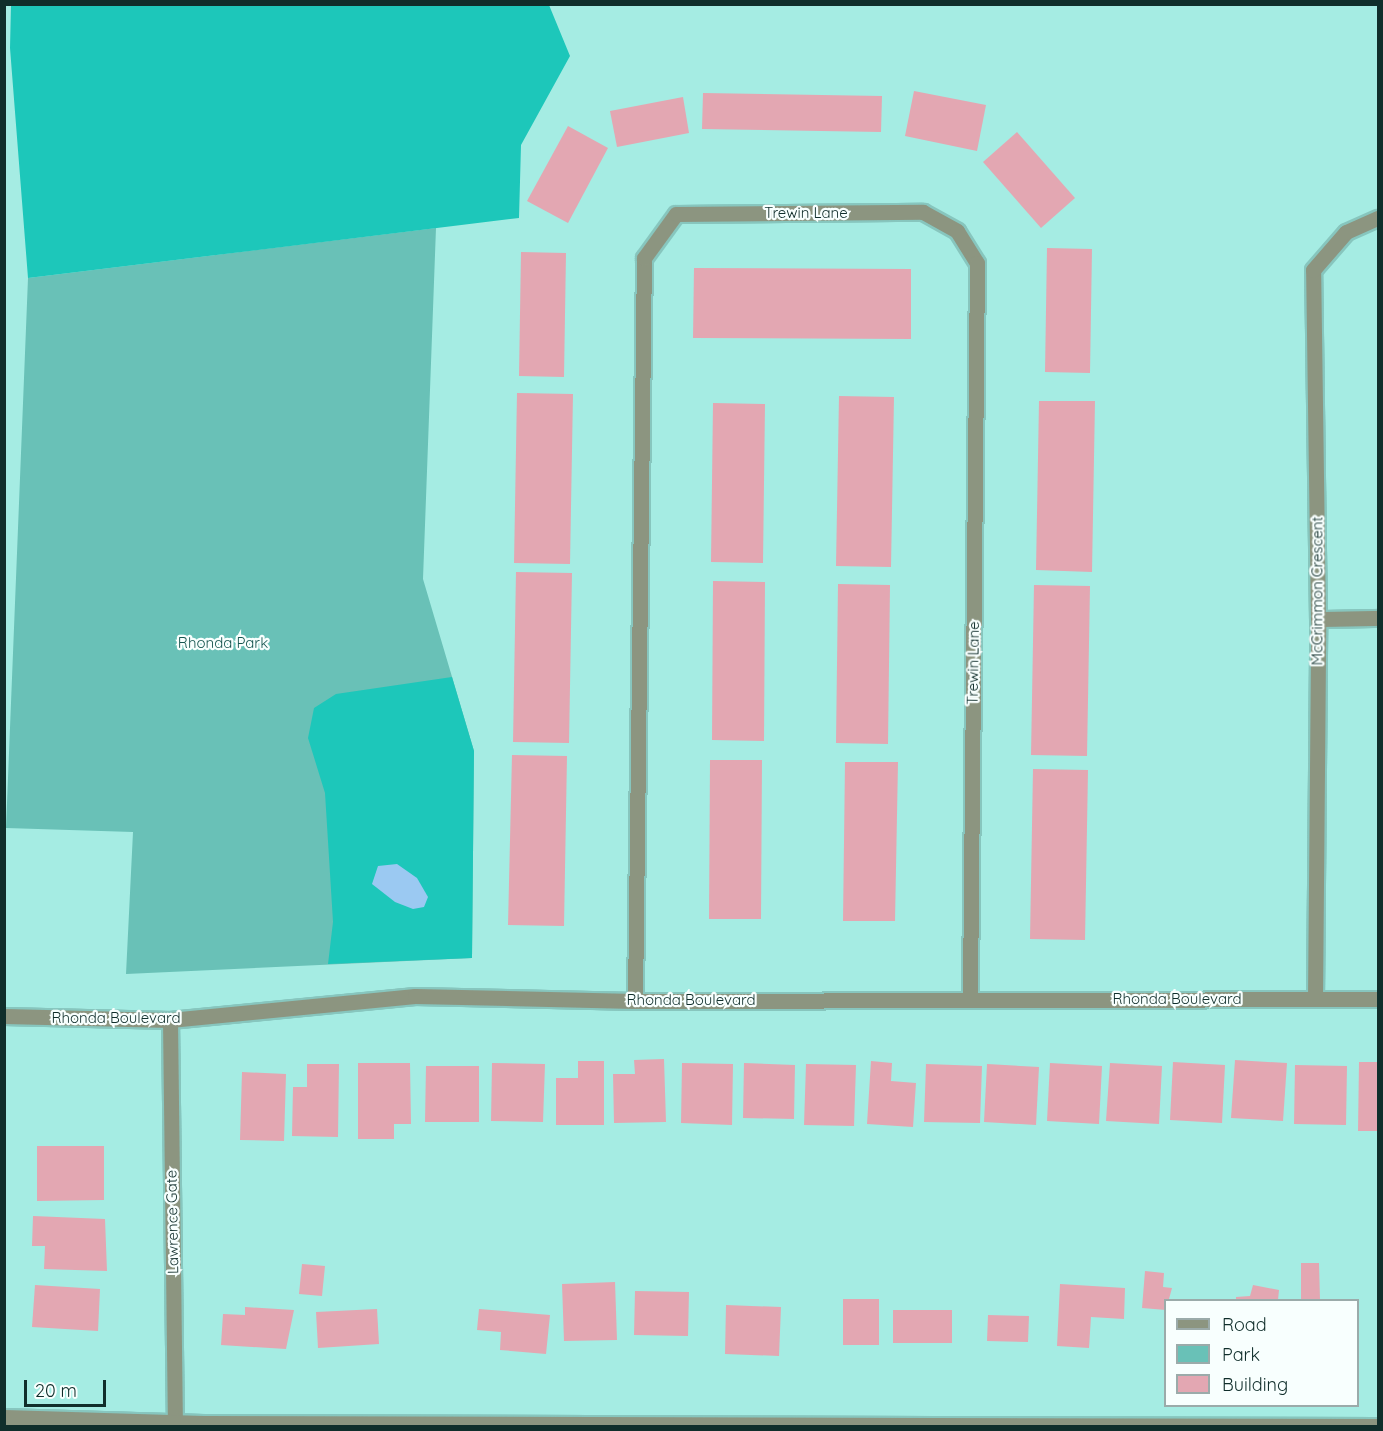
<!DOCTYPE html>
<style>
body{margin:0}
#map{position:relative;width:1383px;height:1431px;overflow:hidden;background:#a5ece3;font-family:Quicksand,sans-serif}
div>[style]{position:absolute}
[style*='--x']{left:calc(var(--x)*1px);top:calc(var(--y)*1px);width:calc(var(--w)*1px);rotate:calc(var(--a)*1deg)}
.green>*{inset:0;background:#69c1b7}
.forest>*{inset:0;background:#1dc7ba}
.water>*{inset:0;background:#9bc9f2}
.building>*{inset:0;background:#e3a7b2}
.roads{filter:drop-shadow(2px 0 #87c6be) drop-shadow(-2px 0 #87c6be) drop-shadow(0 2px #87c6be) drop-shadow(0 -2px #87c6be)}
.minor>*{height:15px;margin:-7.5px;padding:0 7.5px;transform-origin:7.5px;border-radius:7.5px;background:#8c9580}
span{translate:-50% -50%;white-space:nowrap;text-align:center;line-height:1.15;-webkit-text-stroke:4.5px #f8fffe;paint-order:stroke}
.street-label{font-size:15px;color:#102e2b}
.park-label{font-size:15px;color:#16554f}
.frame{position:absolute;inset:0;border:6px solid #102e2b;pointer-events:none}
.legend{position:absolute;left:1164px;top:1299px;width:195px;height:108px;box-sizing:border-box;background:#f8fffe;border:2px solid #9babaa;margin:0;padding:8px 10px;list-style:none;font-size:18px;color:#102e2b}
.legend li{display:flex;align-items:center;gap:12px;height:30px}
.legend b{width:30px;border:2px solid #9babaa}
.scale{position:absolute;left:24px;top:1380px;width:82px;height:27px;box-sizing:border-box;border:3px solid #102e2b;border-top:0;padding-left:8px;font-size:18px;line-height:21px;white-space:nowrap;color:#102e2b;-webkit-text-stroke:4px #f8fffe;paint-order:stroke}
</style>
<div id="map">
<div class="green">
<div style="clip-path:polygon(436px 228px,423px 579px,474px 751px,472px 958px,126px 974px,133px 832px,6px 828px,28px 278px)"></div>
</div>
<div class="forest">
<div style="clip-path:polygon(11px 5px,549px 5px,570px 56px,521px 145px,519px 218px,28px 278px,10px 48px)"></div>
<div style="clip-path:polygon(452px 677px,474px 751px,472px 958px,328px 964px,333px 922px,325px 793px,308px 738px,314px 708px,336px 694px)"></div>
</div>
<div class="water">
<div style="clip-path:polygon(397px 864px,417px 878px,428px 897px,424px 907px,413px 909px,395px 902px,372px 884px,378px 866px)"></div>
</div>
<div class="building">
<div style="clip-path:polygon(914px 91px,986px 105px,977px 151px,905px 136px)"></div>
<div style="clip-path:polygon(703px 93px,882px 96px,881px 132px,702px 129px)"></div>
<div style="clip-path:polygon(683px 97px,689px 133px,617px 147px,610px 111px)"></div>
<div style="clip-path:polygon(568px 126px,608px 148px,568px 223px,527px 201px)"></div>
<div style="clip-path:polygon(1017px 132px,1075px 198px,1041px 228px,983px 162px)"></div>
<div style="clip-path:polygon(1047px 248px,1092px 249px,1090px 373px,1045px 372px)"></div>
<div style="clip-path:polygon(521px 252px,566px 253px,564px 377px,519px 376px)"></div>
<div style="clip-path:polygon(694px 268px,911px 269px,911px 339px,693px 338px)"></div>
<div style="clip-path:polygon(517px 393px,573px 394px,570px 564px,514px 563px)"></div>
<div style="clip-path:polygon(839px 396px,894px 397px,891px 567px,836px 566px)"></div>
<div style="clip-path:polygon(1039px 401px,1095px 401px,1092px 572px,1036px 570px)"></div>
<div style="clip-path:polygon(713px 403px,765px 404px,763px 563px,711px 562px)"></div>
<div style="clip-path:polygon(516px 572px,572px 573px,569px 743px,513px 742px)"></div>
<div style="clip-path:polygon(713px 581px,765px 582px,764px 741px,712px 740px)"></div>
<div style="clip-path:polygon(838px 584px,890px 585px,888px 744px,836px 743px)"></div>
<div style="clip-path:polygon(1034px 585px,1090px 586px,1087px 756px,1031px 755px)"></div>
<div style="clip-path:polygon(512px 755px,567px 756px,564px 926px,508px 925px)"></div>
<div style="clip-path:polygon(710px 760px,762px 760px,761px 919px,709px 919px)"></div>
<div style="clip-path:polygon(845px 762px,898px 762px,895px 921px,843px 921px)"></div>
<div style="clip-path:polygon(1033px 769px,1088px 770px,1085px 940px,1030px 939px)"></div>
<div style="clip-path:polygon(664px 1059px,666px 1122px,614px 1123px,613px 1074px,635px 1074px,634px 1060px)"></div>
<div style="clip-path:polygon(1235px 1060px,1287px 1063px,1283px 1121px,1231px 1118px)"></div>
<div style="clip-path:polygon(578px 1061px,604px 1061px,604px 1125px,556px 1125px,556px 1078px,578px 1078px)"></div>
<div style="clip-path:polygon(871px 1061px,892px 1063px,891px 1081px,916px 1083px,913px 1127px,867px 1124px)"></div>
<div style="clip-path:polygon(1173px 1062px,1225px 1065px,1222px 1123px,1170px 1120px)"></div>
<div style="clip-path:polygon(1359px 1062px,1378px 1062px,1378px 1131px,1358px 1131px)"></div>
<div style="clip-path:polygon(358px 1063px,410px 1063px,411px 1124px,394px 1124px,394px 1139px,358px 1139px)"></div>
<div style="clip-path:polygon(492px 1063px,545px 1064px,543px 1122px,491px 1121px)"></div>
<div style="clip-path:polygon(682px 1063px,733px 1064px,732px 1125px,681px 1123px)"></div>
<div style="clip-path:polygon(744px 1063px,795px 1065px,794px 1119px,743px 1118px)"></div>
<div style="clip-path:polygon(1050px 1063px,1102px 1066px,1099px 1124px,1047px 1121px)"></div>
<div style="clip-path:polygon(1110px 1063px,1162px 1066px,1159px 1124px,1106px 1121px)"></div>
<div style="clip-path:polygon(307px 1064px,339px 1064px,338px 1137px,292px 1136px,293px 1087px,307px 1087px)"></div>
<div style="clip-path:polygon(806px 1064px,856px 1065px,854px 1126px,804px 1125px)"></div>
<div style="clip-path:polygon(926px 1064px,982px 1066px,980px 1123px,924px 1122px)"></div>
<div style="clip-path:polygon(987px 1064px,1039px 1067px,1036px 1125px,984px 1122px)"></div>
<div style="clip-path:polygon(1295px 1065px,1347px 1066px,1346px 1125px,1294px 1124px)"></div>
<div style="clip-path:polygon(426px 1066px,479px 1066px,479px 1122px,425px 1122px)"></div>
<div style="clip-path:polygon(242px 1072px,286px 1074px,284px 1141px,240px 1140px)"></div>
<div style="clip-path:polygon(37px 1146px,104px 1146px,104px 1200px,37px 1201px)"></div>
<div style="clip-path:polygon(33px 1216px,105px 1219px,107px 1271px,44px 1269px,45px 1246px,32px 1246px)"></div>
<div style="clip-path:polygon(1301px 1263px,1319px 1263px,1320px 1300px,1301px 1300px)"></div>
<div style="clip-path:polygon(302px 1264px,325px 1266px,322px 1296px,299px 1294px)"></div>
<div style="clip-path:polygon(1145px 1271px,1164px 1273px,1163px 1287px,1172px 1288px,1166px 1310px,1142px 1308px)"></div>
<div style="clip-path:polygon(615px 1282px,617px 1340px,564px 1341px,562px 1284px)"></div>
<div style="clip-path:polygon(1060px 1284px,1125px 1288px,1124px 1319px,1091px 1317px,1089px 1348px,1057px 1346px)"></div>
<div style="clip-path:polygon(35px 1285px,100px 1289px,98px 1331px,32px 1327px)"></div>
<div style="clip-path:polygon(1253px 1285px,1279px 1290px,1278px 1300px,1236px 1300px,1236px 1297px,1250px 1296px)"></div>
<div style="clip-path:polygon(635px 1291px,689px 1292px,688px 1336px,634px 1335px)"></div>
<div style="clip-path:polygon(843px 1299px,879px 1299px,879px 1345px,843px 1345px)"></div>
<div style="clip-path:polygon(726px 1305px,781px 1307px,779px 1356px,725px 1354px)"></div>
<div style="clip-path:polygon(245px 1307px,294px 1310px,286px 1349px,221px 1345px,223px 1314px,245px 1315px)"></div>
<div style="clip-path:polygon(377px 1309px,379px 1344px,318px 1348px,316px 1312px)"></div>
<div style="clip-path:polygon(479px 1309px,550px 1315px,546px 1354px,500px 1350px,501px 1332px,477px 1330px)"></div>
<div style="clip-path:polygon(893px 1310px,952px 1310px,952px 1343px,893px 1343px)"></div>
<div style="clip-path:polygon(988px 1315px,1029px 1316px,1028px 1342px,987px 1341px)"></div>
</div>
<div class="roads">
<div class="minor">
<div style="--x:1318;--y:619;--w:60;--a:-1"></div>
<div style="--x:1315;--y:999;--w:380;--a:-89.5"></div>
<div style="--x:1318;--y:619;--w:349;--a:-90.8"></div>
<div style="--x:1313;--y:270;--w:50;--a:-49"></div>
<div style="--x:1346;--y:232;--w:35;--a:-24"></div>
<div style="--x:635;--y:1001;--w:743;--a:-89.31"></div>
<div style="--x:644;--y:258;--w:54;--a:-54"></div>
<div style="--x:676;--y:214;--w:247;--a:-0.5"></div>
<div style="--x:923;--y:212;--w:39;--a:29"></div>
<div style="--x:957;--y:231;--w:38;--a:58"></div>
<div style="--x:977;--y:263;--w:735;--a:90.55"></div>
<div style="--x:4;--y:1016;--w:166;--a:1.4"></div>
<div style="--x:170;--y:1020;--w:246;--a:-5.6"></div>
<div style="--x:415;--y:996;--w:220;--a:1.3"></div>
<div style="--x:635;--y:1001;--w:743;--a:-0.15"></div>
<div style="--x:170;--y:1020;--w:406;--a:89.3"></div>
<div style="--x:4;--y:1417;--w:199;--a:1.7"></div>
<div style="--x:203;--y:1423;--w:1175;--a:0.15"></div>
</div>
</div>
<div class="street-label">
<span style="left:806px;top:213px">Trewin Lane</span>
<span style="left:1317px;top:591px;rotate:-90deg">McCrimmon Crescent</span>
<span style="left:973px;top:663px;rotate:-89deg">Trewin Lane</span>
<span style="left:1177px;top:999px">Rhonda Boulevard</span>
<span style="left:691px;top:1000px">Rhonda Boulevard</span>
<span style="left:116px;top:1018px">Rhonda Boulevard</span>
<span style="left:172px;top:1222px;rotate:-91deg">Lawrence Gate</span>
</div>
<div class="park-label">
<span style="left:223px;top:643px">Rhonda Park</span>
</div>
<div class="frame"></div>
<ul class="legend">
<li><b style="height:8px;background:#8c9580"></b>Road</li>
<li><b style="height:16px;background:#69c1b7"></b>Park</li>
<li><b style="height:16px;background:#e3a7b2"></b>Building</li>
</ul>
<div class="scale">20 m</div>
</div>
